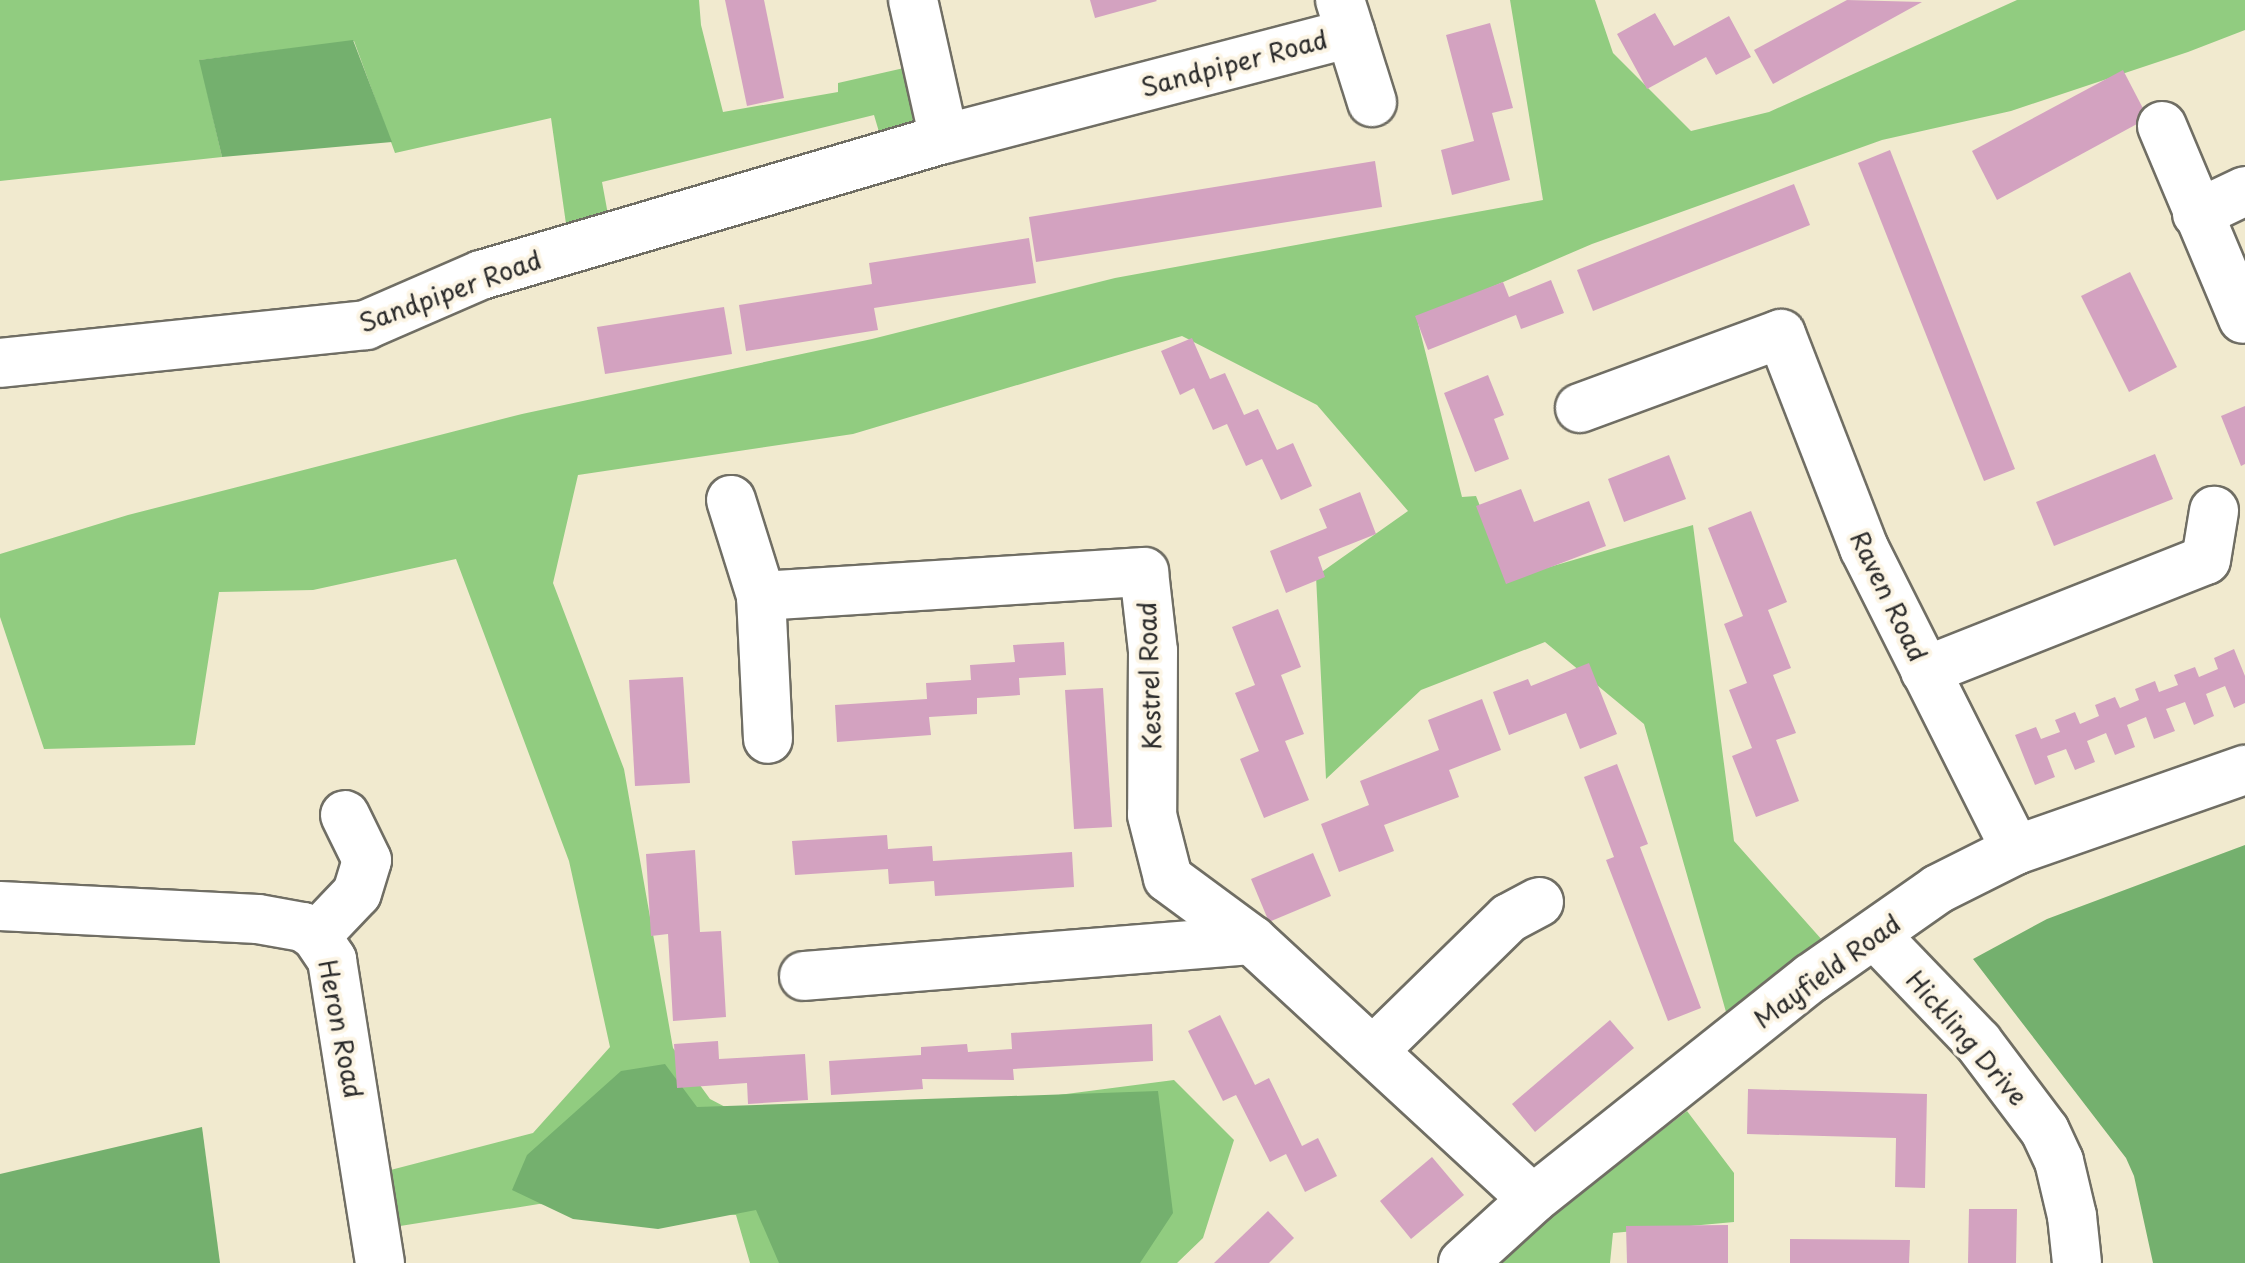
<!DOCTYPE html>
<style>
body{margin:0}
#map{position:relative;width:2245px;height:1263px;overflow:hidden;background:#f1eacf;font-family:"Playpen Sans",sans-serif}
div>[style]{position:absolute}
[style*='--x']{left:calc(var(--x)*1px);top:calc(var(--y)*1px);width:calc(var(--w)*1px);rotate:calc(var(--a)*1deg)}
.green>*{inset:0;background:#91cc80}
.forest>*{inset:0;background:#74b06e}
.building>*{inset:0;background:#d3a2c0}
.roads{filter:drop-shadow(2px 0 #706e64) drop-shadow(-2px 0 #706e64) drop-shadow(0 2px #706e64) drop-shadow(0 -2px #706e64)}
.minor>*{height:48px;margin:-24px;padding:0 24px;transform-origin:24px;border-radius:24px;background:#fff}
span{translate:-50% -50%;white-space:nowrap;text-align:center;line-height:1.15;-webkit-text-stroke:8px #fcf5e5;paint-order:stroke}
.street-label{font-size:25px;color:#2b2b2b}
</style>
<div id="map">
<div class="green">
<div style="clip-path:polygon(0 0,699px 0,701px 25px,723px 112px,838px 92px,838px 83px,904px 68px,914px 126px,882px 142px,874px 115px,602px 182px,609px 220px,567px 231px,551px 118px,395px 153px,354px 41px,200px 60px,222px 157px,0 181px)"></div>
<div style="clip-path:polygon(1510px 0,1595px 0,1613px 53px,1691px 131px,1769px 112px,2017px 0,2245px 0,2245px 30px,2188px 52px,2011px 111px,1882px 140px,1592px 244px,1417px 319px,1462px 497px,1476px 496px,1509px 579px,1693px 525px,1734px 841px,1839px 959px,1734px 1040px,1644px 724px,1545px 642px,1421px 690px,1326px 779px,1316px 576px,1408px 511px,1317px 405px,1182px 336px,853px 434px,578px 475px,553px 583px,624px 769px,673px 1048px,710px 1099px,773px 1132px,1174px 1080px,1234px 1140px,1203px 1238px,1177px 1263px,750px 1263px,736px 1215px,539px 1204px,375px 1230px,379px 1173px,533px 1133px,610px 1047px,569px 861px,456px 559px,313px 590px,219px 592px,195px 745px,44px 749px,0 617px,0 554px,128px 515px,522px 414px,872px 339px,1115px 278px,1543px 200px)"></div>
<div style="clip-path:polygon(1687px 1111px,1734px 1173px,1734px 1222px,1613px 1233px,1610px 1263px,1489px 1263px)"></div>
</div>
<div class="forest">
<div style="clip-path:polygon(353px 40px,392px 142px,222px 157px,199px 60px)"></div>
<div style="clip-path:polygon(2245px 845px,2245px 1263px,2153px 1263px,2134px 1176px,2126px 1158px,1973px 959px,2047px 919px)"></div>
<div style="clip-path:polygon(665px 1064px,697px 1107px,1158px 1091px,1173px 1213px,1140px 1263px,779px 1263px,756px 1210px,658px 1229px,573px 1219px,512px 1190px,527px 1155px,621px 1071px)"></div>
<div style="clip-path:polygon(202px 1127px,220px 1263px,0 1263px,0 1174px)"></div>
</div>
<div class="building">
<div style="clip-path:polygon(725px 0,764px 0,784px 98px,747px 106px)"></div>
<div style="clip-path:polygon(1090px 0,1156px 0,1157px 1px,1095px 18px)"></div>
<div style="clip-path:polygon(1847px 0,1922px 2px,1773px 84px,1754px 50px)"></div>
<div style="clip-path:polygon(1655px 13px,1674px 46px,1729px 16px,1751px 57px,1716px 75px,1706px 57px,1647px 89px,1617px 34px)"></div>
<div style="clip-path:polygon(1490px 23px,1513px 108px,1492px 113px,1510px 180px,1452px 195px,1441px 150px,1474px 141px,1446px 35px)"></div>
<div style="clip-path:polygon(2123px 70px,2148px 118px,1997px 200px,1972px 151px)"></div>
<div style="clip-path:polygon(1890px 150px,2015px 469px,1984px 481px,1858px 163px)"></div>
<div style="clip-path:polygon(1375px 161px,1382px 207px,1036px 262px,1029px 217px)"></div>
<div style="clip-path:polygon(1794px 184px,1810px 225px,1593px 311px,1577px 270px)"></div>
<div style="clip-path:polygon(1029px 238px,1036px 283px,874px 308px,878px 330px,746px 351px,739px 305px,872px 284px,869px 263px)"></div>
<div style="clip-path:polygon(2130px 272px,2177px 367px,2129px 392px,2081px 296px)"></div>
<div style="clip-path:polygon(1551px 280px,1564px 313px,1521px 329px,1516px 315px,1428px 350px,1415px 316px,1503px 282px,1509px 297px)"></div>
<div style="clip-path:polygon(724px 307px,732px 354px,605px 374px,597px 327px)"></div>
<div style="clip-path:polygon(1192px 338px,1210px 379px,1225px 373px,1244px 415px,1258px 409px,1277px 450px,1293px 443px,1312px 486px,1281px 500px,1262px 459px,1246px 466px,1227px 424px,1213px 430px,1194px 388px,1180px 395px,1161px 351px)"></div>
<div style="clip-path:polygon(1488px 375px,1504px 415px,1494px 419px,1509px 459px,1475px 472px,1444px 393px)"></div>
<div style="clip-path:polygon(2245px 406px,2245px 464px,2241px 466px,2221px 416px)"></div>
<div style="clip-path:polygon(2155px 454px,2173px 499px,2054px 546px,2036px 502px)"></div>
<div style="clip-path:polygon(1669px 455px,1686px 499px,1624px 522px,1608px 479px)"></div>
<div style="clip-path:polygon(1521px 489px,1534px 522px,1589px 501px,1606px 546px,1506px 584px,1476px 506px)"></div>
<div style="clip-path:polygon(1360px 492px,1376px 534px,1318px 557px,1325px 577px,1286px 593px,1270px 551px,1327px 528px,1319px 509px)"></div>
<div style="clip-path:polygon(1751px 511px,1787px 602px,1768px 610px,1791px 668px,1773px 675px,1796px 733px,1776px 740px,1799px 801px,1756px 817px,1732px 756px,1752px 748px,1729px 690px,1747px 683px,1724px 624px,1743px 616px,1708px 528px)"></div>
<div style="clip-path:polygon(1278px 609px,1301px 667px,1281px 675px,1304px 734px,1285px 741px,1309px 800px,1264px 818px,1240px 759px,1259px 751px,1235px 693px,1255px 685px,1232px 627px)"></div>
<div style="clip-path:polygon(1064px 642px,1066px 675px,1019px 678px,1020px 695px,977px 698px,977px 714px,929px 717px,931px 735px,837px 742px,835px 705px,927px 699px,926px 683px,971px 680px,970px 665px,1015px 662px,1013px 645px)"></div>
<div style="clip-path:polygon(2234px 649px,2245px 676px,2245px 703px,2234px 708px,2225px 686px,2206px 694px,2214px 716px,2194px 725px,2185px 702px,2166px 709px,2175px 731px,2154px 739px,2146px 717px,2127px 725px,2135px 747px,2115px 755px,2106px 733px,2087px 741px,2095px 762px,2075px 770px,2066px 749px,2047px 756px,2055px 777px,2035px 785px,2015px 735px,2036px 727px,2041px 739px,2060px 732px,2055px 720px,2075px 712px,2080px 724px,2099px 716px,2095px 705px,2115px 697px,2120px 708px,2139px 700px,2135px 689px,2155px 681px,2159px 692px,2178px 685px,2174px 675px,2195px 667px,2199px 677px,2218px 669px,2214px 658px)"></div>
<div style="clip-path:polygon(1589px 663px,1617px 734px,1580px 749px,1566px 713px,1509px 735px,1493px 692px,1528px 679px,1531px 686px)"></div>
<div style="clip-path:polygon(683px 677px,690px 783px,635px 786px,629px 680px)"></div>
<div style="clip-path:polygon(1103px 688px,1112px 827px,1074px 829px,1065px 690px)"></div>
<div style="clip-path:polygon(1482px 699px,1501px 750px,1449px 770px,1459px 797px,1384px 825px,1394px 851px,1339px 872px,1321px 824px,1369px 805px,1360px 781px,1439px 750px,1428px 720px)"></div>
<div style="clip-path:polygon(1617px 764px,1648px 844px,1640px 847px,1701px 1008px,1668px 1021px,1606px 860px,1614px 857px,1584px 777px)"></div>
<div style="clip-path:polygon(887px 835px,888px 849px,932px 846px,933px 861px,1072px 852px,1074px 887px,935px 896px,934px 881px,889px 884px,888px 869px,795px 875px,792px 841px)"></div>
<div style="clip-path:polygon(695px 850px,700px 932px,721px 931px,726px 1017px,673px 1021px,668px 934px,651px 936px,646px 854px)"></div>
<div style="clip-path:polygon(1313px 853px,1331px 896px,1269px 922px,1251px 879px)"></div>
<div style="clip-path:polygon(1220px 1015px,1255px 1085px,1269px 1078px,1302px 1146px,1318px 1138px,1337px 1176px,1305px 1192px,1286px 1154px,1270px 1162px,1236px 1095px,1223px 1101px,1188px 1031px)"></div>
<div style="clip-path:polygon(1610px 1020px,1634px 1048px,1535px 1132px,1512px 1104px)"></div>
<div style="clip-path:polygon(1152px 1024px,1153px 1061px,1013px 1069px,1014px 1080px,922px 1079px,923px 1089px,831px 1095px,829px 1061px,921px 1055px,921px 1047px,967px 1044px,968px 1052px,1012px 1049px,1011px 1033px)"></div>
<div style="clip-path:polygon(718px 1041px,719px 1059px,805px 1054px,808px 1100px,748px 1104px,747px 1083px,677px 1088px,674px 1044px)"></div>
<div style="clip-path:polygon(1748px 1089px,1927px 1094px,1925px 1188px,1895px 1187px,1896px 1138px,1747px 1134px)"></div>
<div style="clip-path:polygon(1432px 1157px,1464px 1195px,1411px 1239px,1380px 1201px)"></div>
<div style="clip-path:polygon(1969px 1209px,2017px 1209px,2016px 1263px,1968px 1263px)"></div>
<div style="clip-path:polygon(1268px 1211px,1294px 1238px,1269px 1263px,1214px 1263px)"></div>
<div style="clip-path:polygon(1728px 1225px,1728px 1263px,1627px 1263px,1626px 1226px)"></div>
<div style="clip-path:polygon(1790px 1239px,1910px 1240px,1909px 1263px,1790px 1263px)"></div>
</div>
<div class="roads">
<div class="minor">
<div style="--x:913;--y:0;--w:142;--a:77.4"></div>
<div style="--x:1340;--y:0;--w:107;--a:72.6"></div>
<div style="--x:2162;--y:126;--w:209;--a:67.2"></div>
<div style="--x:2197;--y:214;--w:53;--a:-25.6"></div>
<div style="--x:0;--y:363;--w:368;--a:-5.9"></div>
<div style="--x:366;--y:325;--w:125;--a:-23.5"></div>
<div style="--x:481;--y:275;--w:483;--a:-16.4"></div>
<div style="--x:944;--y:139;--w:420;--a:-14.6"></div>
<div style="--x:1580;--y:408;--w:214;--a:-20.2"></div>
<div style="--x:1781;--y:334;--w:230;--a:68.8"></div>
<div style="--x:1864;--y:548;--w:338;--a:63.3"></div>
<div style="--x:731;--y:500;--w:101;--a:72.6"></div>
<div style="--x:761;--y:596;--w:143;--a:87.2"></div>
<div style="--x:761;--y:596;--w:384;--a:-3.6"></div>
<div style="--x:1144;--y:572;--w:80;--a:83.5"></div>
<div style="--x:1153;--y:651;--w:164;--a:90.3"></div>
<div style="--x:1152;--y:815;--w:65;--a:75.7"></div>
<div style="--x:1168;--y:878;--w:104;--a:36.4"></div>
<div style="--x:1252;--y:940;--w:382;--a:42.7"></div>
<div style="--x:1925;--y:671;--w:302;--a:-21.6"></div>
<div style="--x:2206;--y:560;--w:50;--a:-80.7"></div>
<div style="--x:0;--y:906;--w:258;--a:2.9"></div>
<div style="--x:258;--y:919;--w:46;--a:10.1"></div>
<div style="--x:303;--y:927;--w:16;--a:35"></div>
<div style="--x:316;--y:936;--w:29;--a:56"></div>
<div style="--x:332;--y:960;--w:307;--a:81"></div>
<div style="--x:1875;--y:935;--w:149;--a:46.1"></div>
<div style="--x:1978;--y:1042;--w:111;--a:53"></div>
<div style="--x:2045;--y:1131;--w:33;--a:65"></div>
<div style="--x:2059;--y:1161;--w:57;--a:76.7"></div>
<div style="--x:2072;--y:1216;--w:47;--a:83.9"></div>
<div style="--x:316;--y:936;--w:59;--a:-46.4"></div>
<div style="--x:357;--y:893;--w:34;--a:-73"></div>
<div style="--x:367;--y:860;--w:50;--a:-116.1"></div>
<div style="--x:804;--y:976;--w:449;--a:-4.6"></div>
<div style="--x:1373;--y:1051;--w:190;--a:-44.4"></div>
<div style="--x:1509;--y:918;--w:34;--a:-28"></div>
<div style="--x:1463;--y:1263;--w:95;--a:-42.4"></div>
<div style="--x:1533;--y:1199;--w:355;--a:-38.5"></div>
<div style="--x:1811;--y:978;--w:155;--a:-35"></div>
<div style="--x:1938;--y:889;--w:87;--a:-26.6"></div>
<div style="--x:2016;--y:850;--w:243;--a:-19.3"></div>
</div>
</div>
<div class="street-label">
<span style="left:1234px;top:63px;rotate:-15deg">Sandpiper Road</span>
<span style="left:450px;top:291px;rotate:-20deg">Sandpiper Road</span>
<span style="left:1889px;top:596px;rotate:64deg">Raven Road</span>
<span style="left:1149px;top:676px;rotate:-92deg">Kestrel Road</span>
<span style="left:1827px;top:971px;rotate:-36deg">Mayfield Road</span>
<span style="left:341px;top:1029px;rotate:79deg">Heron Road</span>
<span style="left:1967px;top:1038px;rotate:49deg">Hickling Drive</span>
</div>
</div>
